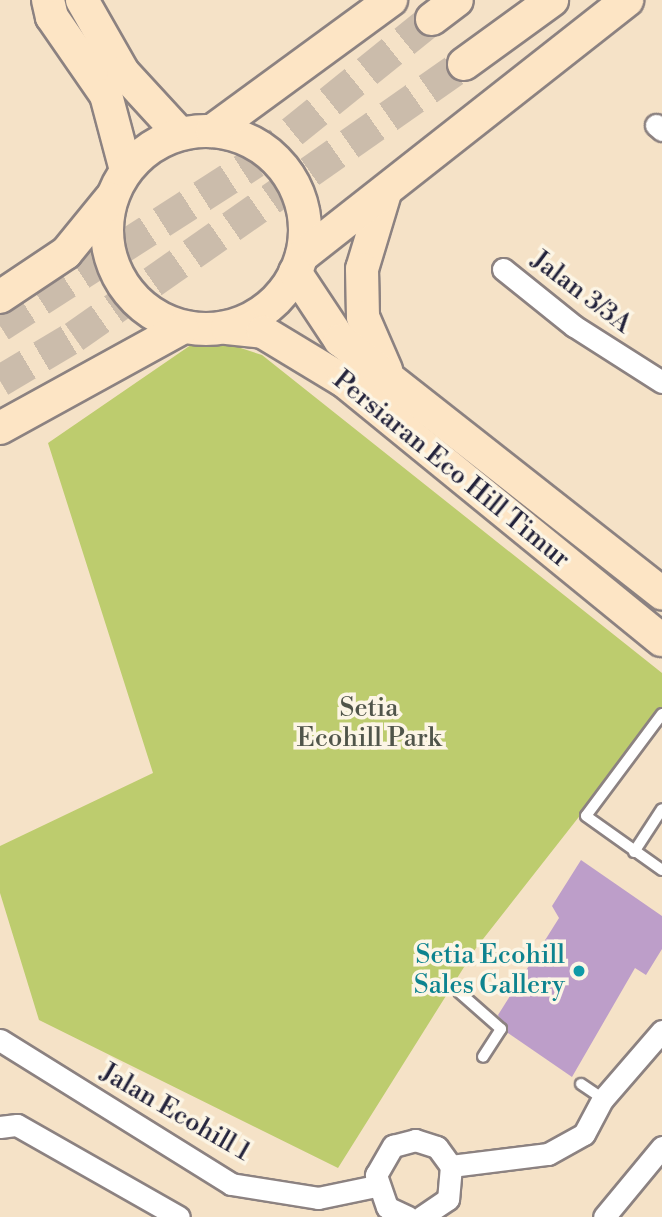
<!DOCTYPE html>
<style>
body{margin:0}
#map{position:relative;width:662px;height:1217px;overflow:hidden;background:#f5e2c7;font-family:"Libre Bodoni",serif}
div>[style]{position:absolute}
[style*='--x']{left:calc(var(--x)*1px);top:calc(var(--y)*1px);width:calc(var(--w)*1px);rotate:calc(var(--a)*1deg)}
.green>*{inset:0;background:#bdcc6e}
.building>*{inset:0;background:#bd9ec9}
.secondary-tunnel>*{height:32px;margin-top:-16px;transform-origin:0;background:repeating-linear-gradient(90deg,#cbbcab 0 32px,transparent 0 48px)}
.roads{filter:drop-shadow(2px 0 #8c8281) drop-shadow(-2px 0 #8c8281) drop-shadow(0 2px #8c8281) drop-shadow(0 -2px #8c8281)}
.lane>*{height:10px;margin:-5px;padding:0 5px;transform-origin:5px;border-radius:5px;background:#fff}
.street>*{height:21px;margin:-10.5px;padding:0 10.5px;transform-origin:10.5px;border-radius:10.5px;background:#fff}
.secondary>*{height:32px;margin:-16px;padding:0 16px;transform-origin:16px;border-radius:16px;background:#fde5c5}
.secondary>.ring{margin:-16px;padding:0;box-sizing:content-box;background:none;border:32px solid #fde5c5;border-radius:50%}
.dots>*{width:19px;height:19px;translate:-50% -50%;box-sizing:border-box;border:4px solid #fcf5e5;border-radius:50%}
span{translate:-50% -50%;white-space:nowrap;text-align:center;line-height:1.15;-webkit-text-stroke:7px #fcf5e5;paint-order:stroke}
.street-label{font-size:26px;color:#22223b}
.park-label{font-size:26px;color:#50554a}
.culture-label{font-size:26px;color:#0d838f}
.right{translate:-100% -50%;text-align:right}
</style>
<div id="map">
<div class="green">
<div style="clip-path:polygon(204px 336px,262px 355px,662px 673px,662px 711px,476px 948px,338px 1168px,39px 1020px,0 893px,0 846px,153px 773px,48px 443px)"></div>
</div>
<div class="building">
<div style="clip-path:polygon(581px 860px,662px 916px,662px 949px,646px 975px,635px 968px,572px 1077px,508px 1033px,498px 1015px,559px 918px,552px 906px)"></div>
</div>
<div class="secondary-tunnel">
<div style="--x:0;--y:326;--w:303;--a:-32.7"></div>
<div style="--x:255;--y:162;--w:228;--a:-38.9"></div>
<div style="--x:0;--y:381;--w:86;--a:-30.7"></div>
<div style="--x:74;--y:337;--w:476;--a:-35"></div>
</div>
<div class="roads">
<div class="lane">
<div style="--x:662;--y:714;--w:127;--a:126.7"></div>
<div style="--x:586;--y:816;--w:93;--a:35.4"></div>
<div style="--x:634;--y:852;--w:51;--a:-56.9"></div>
<div style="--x:459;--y:992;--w:56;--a:41.4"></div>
<div style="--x:501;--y:1029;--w:33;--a:123"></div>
<div style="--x:581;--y:1084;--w:27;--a:34"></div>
</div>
<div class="street">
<div style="--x:656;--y:125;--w:8;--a:40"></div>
<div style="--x:503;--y:269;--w:91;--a:38.8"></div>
<div style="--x:574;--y:326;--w:104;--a:32.5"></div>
<div style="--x:0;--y:1040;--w:272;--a:31.9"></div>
<div style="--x:231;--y:1184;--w:88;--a:9.1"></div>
<div style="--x:318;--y:1198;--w:59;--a:-11.7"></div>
<div style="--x:0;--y:1127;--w:17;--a:-7"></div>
<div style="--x:17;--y:1125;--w:186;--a:29.6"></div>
<div style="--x:451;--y:1166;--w:98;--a:-7.1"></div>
<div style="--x:548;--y:1154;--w:41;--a:-29.1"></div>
<div style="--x:584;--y:1134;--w:40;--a:-62"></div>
<div style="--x:603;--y:1099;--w:90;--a:-49.1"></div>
<div style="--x:408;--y:1217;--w:23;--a:-155"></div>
<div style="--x:387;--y:1207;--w:34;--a:-109"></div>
<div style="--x:376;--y:1175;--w:34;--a:-60"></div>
<div style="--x:393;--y:1146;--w:23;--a:-15"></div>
<div style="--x:415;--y:1140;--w:23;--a:18"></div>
<div style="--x:437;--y:1147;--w:24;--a:54"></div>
<div style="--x:451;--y:1166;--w:33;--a:95"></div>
<div style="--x:448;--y:1199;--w:32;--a:146"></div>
<div style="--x:604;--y:1217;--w:91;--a:-50.4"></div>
</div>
<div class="secondary">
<div style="--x:48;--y:0;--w:17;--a:77"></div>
<div style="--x:52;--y:17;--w:95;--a:55.3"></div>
<div style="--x:106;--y:95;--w:78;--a:75.1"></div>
<div style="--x:82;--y:0;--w:83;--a:60.3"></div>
<div style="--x:123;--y:72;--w:84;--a:47.4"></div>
<div style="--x:432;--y:19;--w:31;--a:-37"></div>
<div style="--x:464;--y:64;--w:109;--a:-36"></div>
<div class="ring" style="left:107px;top:131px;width:166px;height:166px"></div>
<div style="--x:212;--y:131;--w:222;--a:-36.2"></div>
<div style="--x:385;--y:193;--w:79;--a:106.8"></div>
<div style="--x:362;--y:269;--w:48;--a:88.8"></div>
<div style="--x:363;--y:317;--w:58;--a:66.5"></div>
<div style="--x:302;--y:256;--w:414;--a:-38.2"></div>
<div style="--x:295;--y:272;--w:82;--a:56.5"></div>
<div style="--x:340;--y:340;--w:410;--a:38.2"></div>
<div style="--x:0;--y:297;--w:79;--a:-33.7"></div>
<div style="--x:66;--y:253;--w:70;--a:-50.8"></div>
<div style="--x:227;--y:328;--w:36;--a:6"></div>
<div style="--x:263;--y:332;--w:95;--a:31.2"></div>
<div style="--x:344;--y:381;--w:410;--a:39.2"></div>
<div style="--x:0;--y:428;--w:208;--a:-28.8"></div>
</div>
</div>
<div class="dots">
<div style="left:579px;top:971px;background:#0f9aa8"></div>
</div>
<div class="street-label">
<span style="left:581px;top:293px;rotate:37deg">Jalan 3/3A</span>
<span style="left:451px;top:470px;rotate:39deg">Persiaran Eco Hill Timur</span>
<span style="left:175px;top:1113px;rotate:30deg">Jalan Ecohill 1</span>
</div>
<div class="park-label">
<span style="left:369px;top:724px">Setia<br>Ecohill Park</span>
</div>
<div class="culture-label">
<span class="right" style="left:565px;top:971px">Setia Ecohill<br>Sales Gallery</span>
</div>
</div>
